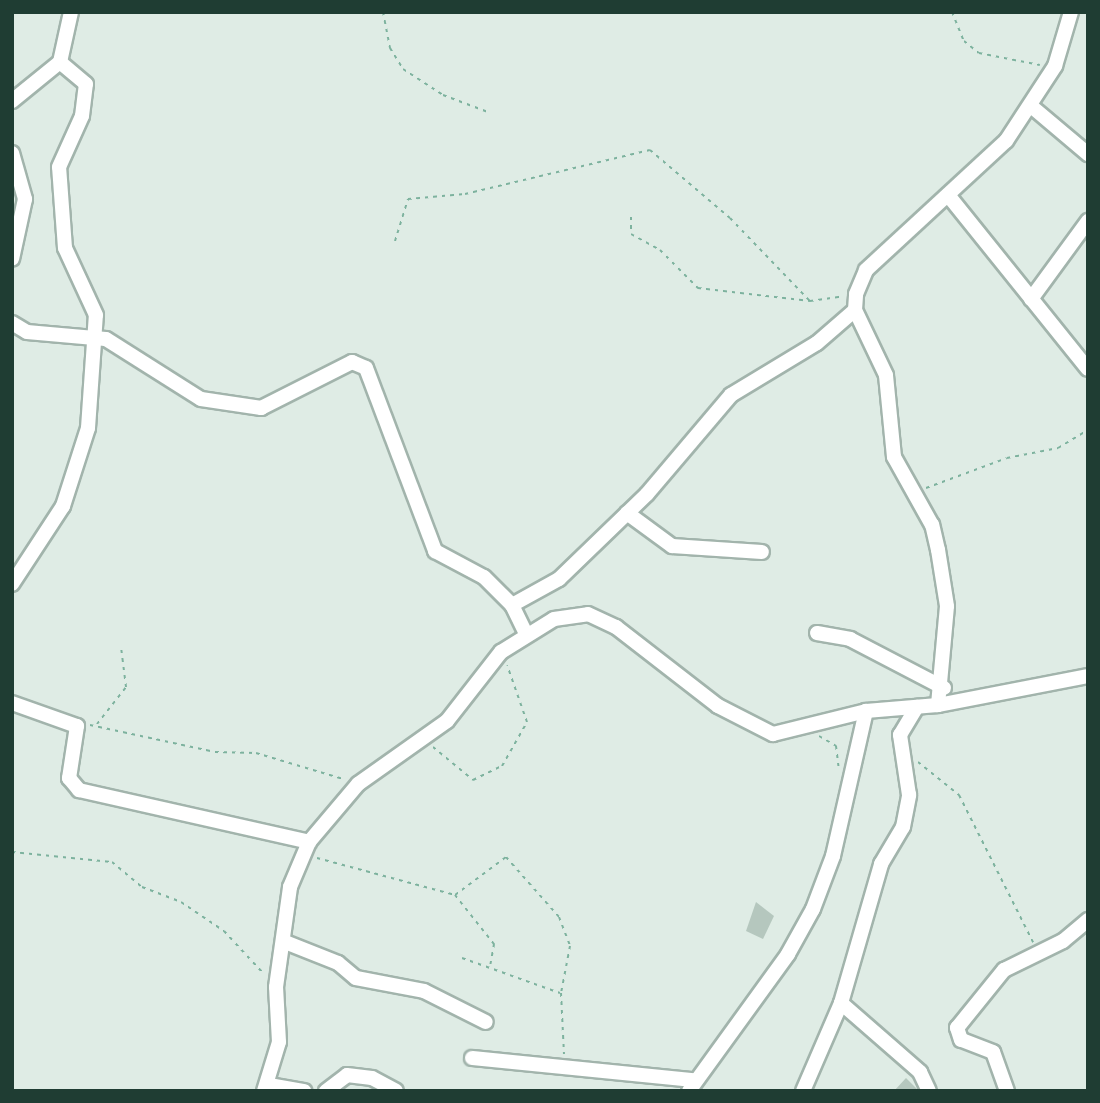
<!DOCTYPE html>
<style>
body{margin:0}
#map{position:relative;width:1100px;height:1103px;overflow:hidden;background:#dfece5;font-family:"Work Sans",sans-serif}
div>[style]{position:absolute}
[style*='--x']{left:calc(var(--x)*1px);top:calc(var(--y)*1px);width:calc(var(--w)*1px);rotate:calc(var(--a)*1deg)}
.building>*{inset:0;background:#b5c7be}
.path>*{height:2px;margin-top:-1px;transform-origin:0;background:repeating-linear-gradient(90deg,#7db29e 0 3.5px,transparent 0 8.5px)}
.roads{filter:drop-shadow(2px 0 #a2b4ac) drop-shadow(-2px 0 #a2b4ac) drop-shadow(0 2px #a2b4ac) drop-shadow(0 -2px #a2b4ac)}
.minor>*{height:14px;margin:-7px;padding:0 7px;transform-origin:7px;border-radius:7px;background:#fff}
span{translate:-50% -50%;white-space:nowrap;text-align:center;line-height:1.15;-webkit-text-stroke:5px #f0f8f4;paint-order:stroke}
.frame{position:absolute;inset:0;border:14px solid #1f3d33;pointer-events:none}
</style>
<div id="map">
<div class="building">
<div style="clip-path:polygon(756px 902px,774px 916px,763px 939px,746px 931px)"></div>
<div style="clip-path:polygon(906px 1078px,919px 1091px,894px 1091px)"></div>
</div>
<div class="path">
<div style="--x:383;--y:12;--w:37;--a:79"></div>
<div style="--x:390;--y:48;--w:25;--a:58"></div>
<div style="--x:403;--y:69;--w:48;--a:33"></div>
<div style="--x:443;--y:95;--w:48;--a:20.7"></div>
<div style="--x:952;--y:12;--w:31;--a:68"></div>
<div style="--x:964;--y:41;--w:19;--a:39"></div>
<div style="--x:979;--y:53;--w:62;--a:11.1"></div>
<div style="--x:631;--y:217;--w:17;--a:90"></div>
<div style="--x:631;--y:234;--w:33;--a:29"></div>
<div style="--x:660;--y:250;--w:54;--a:45"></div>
<div style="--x:698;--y:288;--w:113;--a:6.6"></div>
<div style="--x:810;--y:301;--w:34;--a:-8"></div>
<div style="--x:395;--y:241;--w:44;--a:-72.8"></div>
<div style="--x:408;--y:199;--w:57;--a:-5"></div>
<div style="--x:465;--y:194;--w:190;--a:-13.4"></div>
<div style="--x:650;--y:150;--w:105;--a:40.4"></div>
<div style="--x:730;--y:218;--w:115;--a:46.1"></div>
<div style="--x:926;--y:488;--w:86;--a:-20.3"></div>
<div style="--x:1007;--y:458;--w:52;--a:-11.1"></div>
<div style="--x:1058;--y:448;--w:35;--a:-31"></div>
<div style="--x:97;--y:724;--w:47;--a:-51.9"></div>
<div style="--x:126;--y:687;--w:40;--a:-97.1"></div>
<div style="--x:90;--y:725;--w:128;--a:12.2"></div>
<div style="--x:215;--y:752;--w:41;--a:1.4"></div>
<div style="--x:256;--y:753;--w:91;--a:16.6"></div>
<div style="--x:819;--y:736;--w:20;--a:30"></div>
<div style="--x:836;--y:746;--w:23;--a:83"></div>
<div style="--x:433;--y:747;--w:52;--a:39.5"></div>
<div style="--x:473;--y:780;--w:32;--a:-26"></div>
<div style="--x:502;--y:766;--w:51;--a:-60.4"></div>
<div style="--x:527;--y:722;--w:60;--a:-109.3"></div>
<div style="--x:918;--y:762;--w:53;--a:38.8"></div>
<div style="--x:959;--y:795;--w:165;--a:63.3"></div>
<div style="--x:12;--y:852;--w:100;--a:5.7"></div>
<div style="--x:112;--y:862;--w:39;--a:40"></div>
<div style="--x:142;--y:887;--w:42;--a:21"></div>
<div style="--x:181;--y:902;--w:52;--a:34"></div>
<div style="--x:224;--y:931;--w:57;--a:47.1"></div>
<div style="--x:317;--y:858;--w:143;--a:15"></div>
<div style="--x:455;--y:895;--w:63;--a:51.5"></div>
<div style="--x:494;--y:944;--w:22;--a:100"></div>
<div style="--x:455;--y:895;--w:64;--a:-36.7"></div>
<div style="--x:506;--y:857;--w:80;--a:48.5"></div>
<div style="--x:559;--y:917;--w:31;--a:69"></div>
<div style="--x:570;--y:946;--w:48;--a:100.8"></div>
<div style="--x:561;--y:993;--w:61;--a:87.2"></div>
<div style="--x:462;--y:958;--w:104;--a:19.7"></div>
</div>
<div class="roads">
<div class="minor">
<div style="--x:12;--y:101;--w:62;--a:-39.1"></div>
<div style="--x:60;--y:62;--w:51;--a:-77.6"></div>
<div style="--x:1031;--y:106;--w:75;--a:40.1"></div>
<div style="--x:12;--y:153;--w:48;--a:74.2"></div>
<div style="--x:25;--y:199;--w:61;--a:102.2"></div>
<div style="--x:948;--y:195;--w:223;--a:51.2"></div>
<div style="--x:1031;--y:299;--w:97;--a:-53.8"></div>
<div style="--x:12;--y:323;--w:17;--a:31"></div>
<div style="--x:27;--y:332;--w:79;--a:5.1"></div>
<div style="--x:106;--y:339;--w:112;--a:32.3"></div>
<div style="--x:201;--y:399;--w:61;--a:8.5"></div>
<div style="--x:261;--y:408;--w:102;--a:-26.8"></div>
<div style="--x:352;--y:362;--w:15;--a:23"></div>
<div style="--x:366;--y:368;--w:196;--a:69.3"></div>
<div style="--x:435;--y:551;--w:55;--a:28"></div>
<div style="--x:484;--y:577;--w:40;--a:45"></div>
<div style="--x:512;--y:605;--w:32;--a:64"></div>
<div style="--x:627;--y:513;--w:56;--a:36.3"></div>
<div style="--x:672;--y:546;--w:90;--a:3.8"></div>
<div style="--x:12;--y:584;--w:93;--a:-56.8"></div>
<div style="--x:63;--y:506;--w:82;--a:-72.2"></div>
<div style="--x:88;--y:428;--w:113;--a:-86"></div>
<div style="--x:96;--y:315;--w:74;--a:-114.8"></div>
<div style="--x:65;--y:248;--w:81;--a:-94.2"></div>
<div style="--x:59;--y:167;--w:56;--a:-65.7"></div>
<div style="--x:82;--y:116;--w:32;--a:-83"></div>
<div style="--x:86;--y:84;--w:34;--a:-140"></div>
<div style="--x:512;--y:605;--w:54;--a:-29"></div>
<div style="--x:559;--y:579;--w:122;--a:-44"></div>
<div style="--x:647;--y:494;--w:130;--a:-49.7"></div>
<div style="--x:731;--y:395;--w:100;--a:-31.2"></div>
<div style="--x:817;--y:343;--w:50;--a:-41"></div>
<div style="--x:817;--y:633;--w:34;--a:10"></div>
<div style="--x:850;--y:639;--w:106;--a:27.5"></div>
<div style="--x:12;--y:703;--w:69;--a:19.5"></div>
<div style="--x:77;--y:726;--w:53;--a:98.7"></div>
<div style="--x:69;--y:778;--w:16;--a:50"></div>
<div style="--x:79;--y:790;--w:236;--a:12.7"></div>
<div style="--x:938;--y:705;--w:99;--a:-84.8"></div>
<div style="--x:947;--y:606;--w:57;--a:-99.1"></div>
<div style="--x:938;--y:550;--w:26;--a:-103"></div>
<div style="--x:932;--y:525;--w:78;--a:-119.2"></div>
<div style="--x:894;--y:457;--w:82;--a:-95.6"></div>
<div style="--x:886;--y:375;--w:72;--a:-115.5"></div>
<div style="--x:855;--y:310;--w:16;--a:-86"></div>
<div style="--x:856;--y:294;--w:26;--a:-67"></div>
<div style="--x:866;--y:270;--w:190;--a:-42.7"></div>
<div style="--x:1006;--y:141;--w:90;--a:-56.8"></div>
<div style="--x:1055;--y:66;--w:56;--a:-73.5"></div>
<div style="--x:285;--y:942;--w:57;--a:21.6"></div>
<div style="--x:338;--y:963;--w:23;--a:40"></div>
<div style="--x:356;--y:978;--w:69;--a:10.8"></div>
<div style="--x:424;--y:991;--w:69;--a:26.6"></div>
<div style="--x:841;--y:1003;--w:105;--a:41.1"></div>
<div style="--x:920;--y:1072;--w:21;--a:65"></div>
<div style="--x:472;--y:1058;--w:223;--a:5.7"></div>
<div style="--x:269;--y:1085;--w:36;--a:10"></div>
<div style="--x:264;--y:1091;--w:51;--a:-73"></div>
<div style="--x:279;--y:1042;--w:55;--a:-93.1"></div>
<div style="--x:276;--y:987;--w:101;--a:-82"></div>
<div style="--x:290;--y:887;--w:49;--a:-67.1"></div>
<div style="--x:309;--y:842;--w:76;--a:-49.8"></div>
<div style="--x:358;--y:784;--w:109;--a:-35.3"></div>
<div style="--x:447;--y:721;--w:88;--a:-52"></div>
<div style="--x:501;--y:652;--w:62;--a:-31.9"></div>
<div style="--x:554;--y:619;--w:34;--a:-8"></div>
<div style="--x:588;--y:614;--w:31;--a:25"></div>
<div style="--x:616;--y:627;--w:129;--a:37.8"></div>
<div style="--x:718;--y:706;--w:62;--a:27"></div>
<div style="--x:773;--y:734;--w:96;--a:-13.9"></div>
<div style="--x:866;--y:711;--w:72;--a:-4.8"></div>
<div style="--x:938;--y:705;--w:153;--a:-10.9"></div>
<div style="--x:326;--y:1091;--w:26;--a:-37"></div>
<div style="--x:347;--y:1075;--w:25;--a:7"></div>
<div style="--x:372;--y:1078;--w:27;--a:28"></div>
<div style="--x:689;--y:1091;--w:169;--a:-54.1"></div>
<div style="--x:788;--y:954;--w:51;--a:-60.9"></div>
<div style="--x:813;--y:909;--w:57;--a:-69.3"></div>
<div style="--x:833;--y:856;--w:149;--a:-77.2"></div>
<div style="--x:803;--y:1091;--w:96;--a:-66.6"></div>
<div style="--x:841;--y:1003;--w:145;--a:-73.9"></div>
<div style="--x:881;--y:864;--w:43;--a:-59.3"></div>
<div style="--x:903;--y:827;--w:33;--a:-79"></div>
<div style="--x:909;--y:795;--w:61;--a:-98.5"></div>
<div style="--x:900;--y:735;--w:33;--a:-59"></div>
<div style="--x:1007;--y:1091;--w:41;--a:-109.7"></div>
<div style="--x:993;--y:1052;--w:34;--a:-159"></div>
<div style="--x:961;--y:1040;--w:13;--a:-108"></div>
<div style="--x:957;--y:1028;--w:75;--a:-51"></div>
<div style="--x:1004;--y:970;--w:66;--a:-26.2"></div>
<div style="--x:1063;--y:941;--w:33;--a:-40"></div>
</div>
</div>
<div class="frame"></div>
</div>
